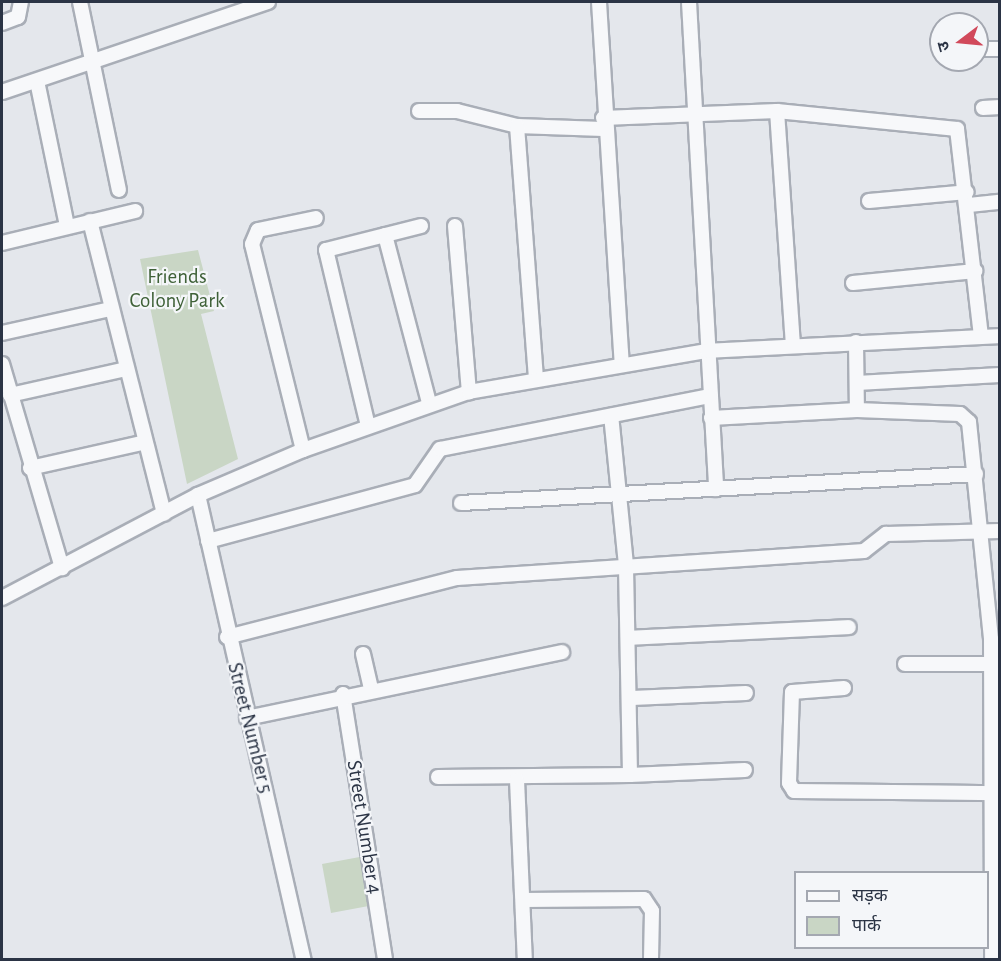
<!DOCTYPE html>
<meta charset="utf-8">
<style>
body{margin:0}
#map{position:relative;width:1001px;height:961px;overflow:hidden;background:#e4e7ec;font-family:"Alegreya Sans","Noto Sans Devanagari",sans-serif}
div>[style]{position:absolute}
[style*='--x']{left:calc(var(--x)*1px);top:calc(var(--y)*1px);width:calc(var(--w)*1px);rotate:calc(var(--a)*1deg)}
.green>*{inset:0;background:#c9d6c5}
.roads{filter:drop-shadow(2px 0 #a9aeb7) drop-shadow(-2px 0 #a9aeb7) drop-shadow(0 2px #a9aeb7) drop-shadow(0 -2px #a9aeb7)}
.minor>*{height:14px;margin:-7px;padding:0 7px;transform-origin:7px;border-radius:7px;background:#f7f8fa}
span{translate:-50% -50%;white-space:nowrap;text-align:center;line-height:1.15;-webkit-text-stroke:4.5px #f4f6f9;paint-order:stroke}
.park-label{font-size:21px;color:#3f6138}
.street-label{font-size:21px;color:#2b3445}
.frame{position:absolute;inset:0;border:3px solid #2b3445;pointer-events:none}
.legend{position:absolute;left:794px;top:871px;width:195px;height:78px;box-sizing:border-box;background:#f4f6f9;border:2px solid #a4a8b1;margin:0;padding:8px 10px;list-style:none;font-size:18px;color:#2b3445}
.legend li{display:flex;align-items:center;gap:12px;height:30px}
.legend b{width:30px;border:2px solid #a4a8b1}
.north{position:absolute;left:929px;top:12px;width:60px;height:60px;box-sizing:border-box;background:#f4f6f9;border:2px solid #a4a8b1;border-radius:50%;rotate:254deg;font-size:16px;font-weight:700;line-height:24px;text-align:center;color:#2b3445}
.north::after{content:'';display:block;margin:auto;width:21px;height:27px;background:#d1495b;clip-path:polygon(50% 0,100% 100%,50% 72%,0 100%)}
</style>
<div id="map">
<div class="green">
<div style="clip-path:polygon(198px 250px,214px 311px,201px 314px,238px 459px,187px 484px,140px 259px)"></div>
<div style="clip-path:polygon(365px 856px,374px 905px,331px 913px,322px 864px)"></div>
</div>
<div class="roads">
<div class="minor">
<div style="--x:80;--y:2;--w:192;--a:78.3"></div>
<div style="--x:599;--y:2;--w:363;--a:86.4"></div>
<div style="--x:689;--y:2;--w:488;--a:86.8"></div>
<div style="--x:2;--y:23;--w:17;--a:-21"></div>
<div style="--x:18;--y:17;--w:15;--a:-79"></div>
<div style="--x:977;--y:49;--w:23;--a:0"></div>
<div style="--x:37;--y:81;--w:148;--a:78.3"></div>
<div style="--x:2;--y:92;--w:281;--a:-18.7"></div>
<div style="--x:983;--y:108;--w:17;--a:-3"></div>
<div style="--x:419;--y:111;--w:38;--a:0"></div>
<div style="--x:457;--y:111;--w:62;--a:14"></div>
<div style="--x:517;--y:126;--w:86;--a:2"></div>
<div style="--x:777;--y:111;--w:234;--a:86.1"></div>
<div style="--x:603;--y:118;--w:174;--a:-2.3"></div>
<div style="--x:777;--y:111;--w:181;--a:5.7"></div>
<div style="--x:957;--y:129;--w:209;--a:83.4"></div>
<div style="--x:517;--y:126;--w:252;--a:85.7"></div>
<div style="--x:869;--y:201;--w:98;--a:-5.2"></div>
<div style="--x:969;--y:205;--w:31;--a:-6"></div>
<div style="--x:90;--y:221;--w:302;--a:75.8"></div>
<div style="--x:455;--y:226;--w:167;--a:85.2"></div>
<div style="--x:385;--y:235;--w:174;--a:75.3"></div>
<div style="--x:2;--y:243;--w:137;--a:-13.5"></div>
<div style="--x:853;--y:283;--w:123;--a:-5.6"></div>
<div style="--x:2;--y:333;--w:111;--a:-12.5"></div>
<div style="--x:856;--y:342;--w:68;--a:89.2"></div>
<div style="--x:2;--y:364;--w:213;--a:73.6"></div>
<div style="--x:857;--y:383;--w:143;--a:-3.2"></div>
<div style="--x:10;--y:395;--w:119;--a:-12.6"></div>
<div style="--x:711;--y:418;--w:146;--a:-3.1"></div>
<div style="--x:857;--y:410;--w:103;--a:2.2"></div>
<div style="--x:960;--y:414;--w:12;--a:42"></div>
<div style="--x:969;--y:422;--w:218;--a:84.2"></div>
<div style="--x:991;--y:639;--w:321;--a:89.8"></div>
<div style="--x:368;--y:426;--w:181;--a:-103.4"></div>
<div style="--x:326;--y:250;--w:98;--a:-14.2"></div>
<div style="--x:303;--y:450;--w:212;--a:-103.9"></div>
<div style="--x:252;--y:244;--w:15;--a:-67"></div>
<div style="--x:258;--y:230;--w:59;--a:-11.7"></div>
<div style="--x:30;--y:468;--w:115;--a:-12.6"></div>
<div style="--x:198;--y:495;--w:477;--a:77.2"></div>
<div style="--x:461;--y:503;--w:516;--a:-3.22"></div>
<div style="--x:208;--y:541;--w:214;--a:-15.1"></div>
<div style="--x:415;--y:485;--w:44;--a:-55.2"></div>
<div style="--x:440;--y:449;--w:275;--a:-11.1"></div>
<div style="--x:2;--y:598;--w:221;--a:-27.7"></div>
<div style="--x:198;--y:495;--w:114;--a:-23.2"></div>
<div style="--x:303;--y:450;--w:176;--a:-19.3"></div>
<div style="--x:469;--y:392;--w:242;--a:-9.8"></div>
<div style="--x:707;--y:351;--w:293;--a:-2.9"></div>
<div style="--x:227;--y:637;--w:237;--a:-14.4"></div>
<div style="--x:457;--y:578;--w:408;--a:-3.8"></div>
<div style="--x:864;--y:551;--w:28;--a:-38"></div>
<div style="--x:886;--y:534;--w:114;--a:-1.5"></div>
<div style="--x:628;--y:638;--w:221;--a:-2.8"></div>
<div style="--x:363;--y:654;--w:36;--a:77"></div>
<div style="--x:905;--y:664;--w:94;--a:0"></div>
<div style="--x:844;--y:688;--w:52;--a:175.6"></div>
<div style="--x:792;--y:692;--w:91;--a:91.9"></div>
<div style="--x:789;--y:783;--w:9;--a:58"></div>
<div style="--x:794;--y:791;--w:206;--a:0.6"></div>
<div style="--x:343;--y:694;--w:269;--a:81"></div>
<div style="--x:632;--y:698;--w:114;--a:-2.5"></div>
<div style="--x:247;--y:718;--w:322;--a:-11.8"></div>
<div style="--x:630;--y:775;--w:115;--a:-2.5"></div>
<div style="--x:438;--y:777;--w:192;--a:-0.6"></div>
<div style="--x:630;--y:775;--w:210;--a:-91.1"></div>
<div style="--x:626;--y:565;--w:150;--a:-95.7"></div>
<div style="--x:517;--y:780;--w:180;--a:87.5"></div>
<div style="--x:523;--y:900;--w:121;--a:-0.5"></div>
<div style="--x:644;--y:899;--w:14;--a:56"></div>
<div style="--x:652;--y:911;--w:49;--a:91.2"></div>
</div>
</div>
<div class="park-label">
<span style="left:177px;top:289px">Friends<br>Colony Park</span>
</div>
<div class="street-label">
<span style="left:250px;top:728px;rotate:76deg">Street Number 5</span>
<span style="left:364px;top:827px;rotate:81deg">Street Number 4</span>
</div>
<div class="frame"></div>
<ul class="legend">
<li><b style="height:8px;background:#f7f8fa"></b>सड़क</li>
<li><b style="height:16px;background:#c9d6c5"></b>पार्क</li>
</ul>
<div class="north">उ</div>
</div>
